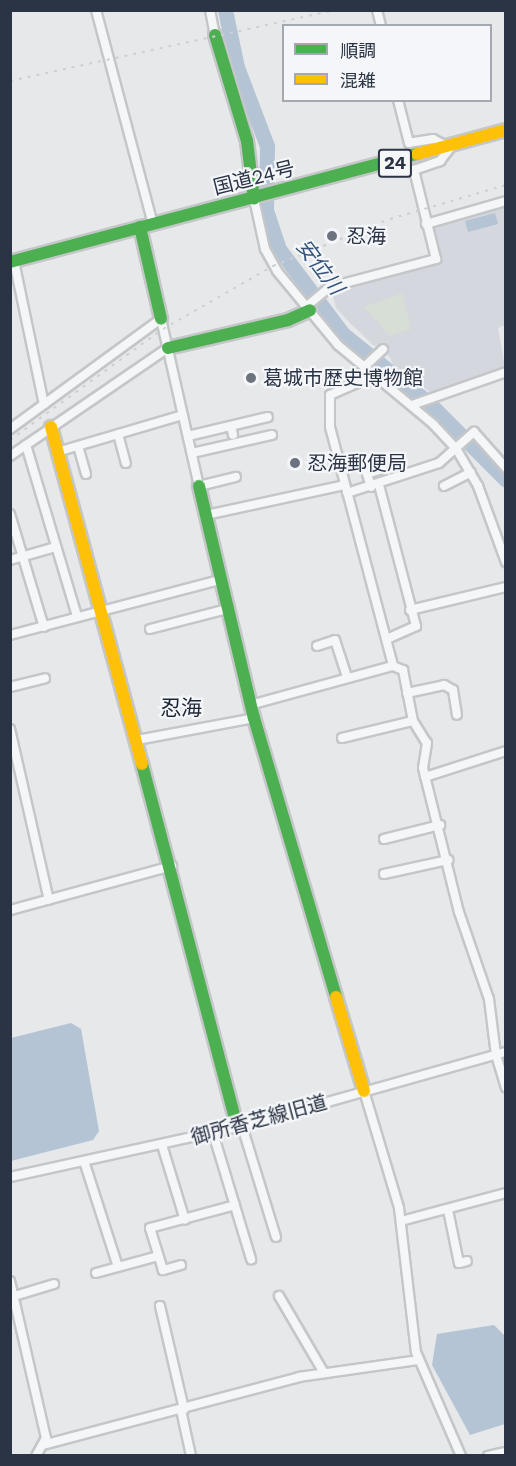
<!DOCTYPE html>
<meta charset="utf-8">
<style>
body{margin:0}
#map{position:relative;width:516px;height:1466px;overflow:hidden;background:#e6e8ea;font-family:"Work Sans","Noto Sans JP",sans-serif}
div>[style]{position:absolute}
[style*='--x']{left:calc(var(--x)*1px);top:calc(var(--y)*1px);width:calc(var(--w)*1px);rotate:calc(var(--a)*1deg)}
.built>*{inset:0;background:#d4d7dd}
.green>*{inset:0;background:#d6ded6}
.water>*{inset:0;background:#b4c4d5}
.river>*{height:15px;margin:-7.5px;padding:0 7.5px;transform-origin:7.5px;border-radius:7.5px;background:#b4c4d5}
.roads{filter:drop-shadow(2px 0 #c4c6c8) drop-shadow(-2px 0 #c4c6c8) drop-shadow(0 2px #c4c6c8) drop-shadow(0 -2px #c4c6c8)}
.street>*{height:8px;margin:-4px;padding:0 4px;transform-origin:4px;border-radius:4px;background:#f5f6f7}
.fast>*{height:12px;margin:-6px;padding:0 6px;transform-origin:6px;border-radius:6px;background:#4caf50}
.slow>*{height:12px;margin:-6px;padding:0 6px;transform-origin:6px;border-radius:6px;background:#ffc107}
.rail>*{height:2px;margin-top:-1px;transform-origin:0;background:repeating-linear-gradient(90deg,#cecfd2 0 3px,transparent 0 9px)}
.dots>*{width:16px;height:16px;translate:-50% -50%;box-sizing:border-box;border:3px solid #f4f6f9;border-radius:50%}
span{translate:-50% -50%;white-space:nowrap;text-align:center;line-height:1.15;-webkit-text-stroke:4.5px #f4f6f9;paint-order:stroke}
.shield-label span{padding:2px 4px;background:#f4f6f9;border:2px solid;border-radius:4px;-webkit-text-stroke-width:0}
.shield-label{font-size:18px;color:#2b3445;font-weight:700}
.street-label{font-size:20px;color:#2b3445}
.poi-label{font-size:20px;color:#2b3445}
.left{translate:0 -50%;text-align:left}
.water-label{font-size:21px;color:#34527a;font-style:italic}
.neighbourhood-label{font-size:21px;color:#1d2536}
.frame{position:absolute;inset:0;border:12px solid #2b3445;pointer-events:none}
.legend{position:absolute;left:282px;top:24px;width:210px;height:78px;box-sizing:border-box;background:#f4f6f9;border:2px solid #a4a8b1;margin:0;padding:8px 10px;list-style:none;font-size:18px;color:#2b3445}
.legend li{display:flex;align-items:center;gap:12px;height:30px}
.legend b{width:30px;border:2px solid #a4a8b1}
</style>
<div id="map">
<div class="built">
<div style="clip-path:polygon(505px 206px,505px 325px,498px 328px,505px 367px,431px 393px,393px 364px,382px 344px,374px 346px,350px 323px,336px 308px,331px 290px,440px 261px,434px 231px,437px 225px)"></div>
</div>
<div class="green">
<div style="clip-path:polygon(402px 293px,411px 329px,390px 336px,364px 307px)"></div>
</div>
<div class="water">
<div style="clip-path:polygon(495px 213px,498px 224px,468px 232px,465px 221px)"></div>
<div style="clip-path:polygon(71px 1023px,81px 1029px,99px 1131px,93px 1140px,11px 1161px,11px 1038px)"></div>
<div style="clip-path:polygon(494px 1325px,505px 1336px,505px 1424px,470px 1435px,432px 1365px,437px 1334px)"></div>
</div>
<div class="river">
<div style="--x:225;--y:10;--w:58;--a:78.1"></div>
<div style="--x:237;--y:67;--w:85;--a:69.2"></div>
<div style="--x:267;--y:146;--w:64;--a:90.9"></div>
<div style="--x:266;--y:210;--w:41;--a:71.6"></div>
<div style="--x:279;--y:249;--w:106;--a:53"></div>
<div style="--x:343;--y:334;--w:112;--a:38.8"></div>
<div style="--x:430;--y:404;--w:107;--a:45"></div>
</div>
<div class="roads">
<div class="street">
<div style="--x:96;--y:10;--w:221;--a:75.1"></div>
<div style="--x:210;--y:10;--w:25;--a:79"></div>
<div style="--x:377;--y:10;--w:16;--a:76"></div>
<div style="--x:254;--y:199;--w:51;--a:77.6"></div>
<div style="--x:265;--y:249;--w:25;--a:61"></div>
<div style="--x:277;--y:271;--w:96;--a:50.5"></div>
<div style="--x:338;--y:345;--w:124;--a:39.7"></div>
<div style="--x:433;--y:424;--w:35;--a:47"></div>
<div style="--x:457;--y:450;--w:42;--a:59.7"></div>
<div style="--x:478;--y:486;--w:81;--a:69.8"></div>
<div style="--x:426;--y:224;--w:83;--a:-16"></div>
<div style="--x:14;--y:261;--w:146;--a:78.2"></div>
<div style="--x:307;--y:306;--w:30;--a:-40"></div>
<div style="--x:330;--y:287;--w:110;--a:-14.8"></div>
<div style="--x:436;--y:259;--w:92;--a:-103.9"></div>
<div style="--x:414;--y:170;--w:28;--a:-19"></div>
<div style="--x:440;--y:161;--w:16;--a:-52"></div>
<div style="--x:450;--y:148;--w:19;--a:-152"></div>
<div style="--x:433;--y:139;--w:24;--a:171"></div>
<div style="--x:409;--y:143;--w:44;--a:-104.3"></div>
<div style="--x:364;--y:367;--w:26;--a:-43"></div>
<div style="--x:375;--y:375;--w:49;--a:156"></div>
<div style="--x:330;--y:395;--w:32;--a:90"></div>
<div style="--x:330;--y:427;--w:247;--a:75.2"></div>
<div style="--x:412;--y:405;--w:100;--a:-19.3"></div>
<div style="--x:231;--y:426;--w:9;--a:77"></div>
<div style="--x:10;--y:429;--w:187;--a:-36.1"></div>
<div style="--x:161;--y:319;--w:171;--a:77.2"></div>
<div style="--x:199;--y:486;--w:38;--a:-14"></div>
<div style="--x:118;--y:434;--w:30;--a:75"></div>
<div style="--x:188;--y:436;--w:82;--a:-13.4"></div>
<div style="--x:26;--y:445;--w:178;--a:73.4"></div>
<div style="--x:78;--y:446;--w:29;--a:74"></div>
<div style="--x:57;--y:452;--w:131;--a:-16.4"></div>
<div style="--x:192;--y:453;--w:82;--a:-12.7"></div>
<div style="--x:10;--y:456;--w:191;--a:-34.4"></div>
<div style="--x:379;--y:485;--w:146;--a:75.3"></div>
<div style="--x:416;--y:626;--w:32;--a:156"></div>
<div style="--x:444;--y:486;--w:30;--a:-27"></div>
<div style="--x:371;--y:487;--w:14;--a:-107"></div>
<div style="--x:367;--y:474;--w:16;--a:-18"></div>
<div style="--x:347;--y:493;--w:97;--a:-18.1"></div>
<div style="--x:439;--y:463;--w:47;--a:-41.5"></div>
<div style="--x:474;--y:432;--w:48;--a:48.4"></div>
<div style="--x:10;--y:514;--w:118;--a:73.3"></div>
<div style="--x:206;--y:515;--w:142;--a:-12.2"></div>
<div style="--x:10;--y:560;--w:48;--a:-15.8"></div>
<div style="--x:410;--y:610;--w:99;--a:-13.5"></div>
<div style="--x:150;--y:629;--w:80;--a:-14.6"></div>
<div style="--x:10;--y:635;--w:217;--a:-14.7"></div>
<div style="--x:317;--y:646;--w:19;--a:-18"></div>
<div style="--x:335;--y:640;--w:40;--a:72"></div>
<div style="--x:10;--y:687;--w:36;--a:-14"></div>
<div style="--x:407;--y:693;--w:38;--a:-12"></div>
<div style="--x:444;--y:685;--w:10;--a:29"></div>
<div style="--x:453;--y:690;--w:25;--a:81"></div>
<div style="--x:250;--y:705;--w:148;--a:-15.3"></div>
<div style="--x:393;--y:666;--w:11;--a:22"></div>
<div style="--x:403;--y:670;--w:52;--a:78.9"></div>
<div style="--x:413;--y:721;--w:26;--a:58"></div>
<div style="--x:427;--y:743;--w:25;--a:99"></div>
<div style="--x:423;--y:768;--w:148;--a:76"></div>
<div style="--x:459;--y:912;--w:92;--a:71"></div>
<div style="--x:489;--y:999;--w:56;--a:82.9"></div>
<div style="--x:496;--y:1055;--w:34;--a:73"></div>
<div style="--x:10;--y:729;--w:175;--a:77.2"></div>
<div style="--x:342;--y:738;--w:73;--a:-13.5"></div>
<div style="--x:137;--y:740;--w:119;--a:-10.6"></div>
<div style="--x:425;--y:777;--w:85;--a:-17.8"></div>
<div style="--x:384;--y:839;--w:58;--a:-14"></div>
<div style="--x:384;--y:874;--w:66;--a:-12.3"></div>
<div style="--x:10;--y:910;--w:168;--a:-15.2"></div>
<div style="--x:364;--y:1091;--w:122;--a:73.3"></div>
<div style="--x:399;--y:1208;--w:145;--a:83.3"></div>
<div style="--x:416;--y:1352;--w:113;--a:66.6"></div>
<div style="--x:242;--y:1126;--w:116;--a:73"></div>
<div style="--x:213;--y:1133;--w:132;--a:73.2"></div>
<div style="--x:162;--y:1145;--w:78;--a:73"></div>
<div style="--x:84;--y:1161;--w:111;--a:72.2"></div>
<div style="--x:10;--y:1177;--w:238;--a:-12.4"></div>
<div style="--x:242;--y:1126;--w:274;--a:-15.7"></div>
<div style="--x:448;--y:1210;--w:54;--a:78.3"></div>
<div style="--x:459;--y:1263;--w:8;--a:-14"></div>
<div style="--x:401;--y:1221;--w:109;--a:-14.9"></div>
<div style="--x:181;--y:1265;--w:19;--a:164"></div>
<div style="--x:163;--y:1270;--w:44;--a:-107.2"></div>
<div style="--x:150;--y:1228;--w:88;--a:-15.1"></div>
<div style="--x:96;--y:1273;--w:64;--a:-15.3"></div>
<div style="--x:10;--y:1281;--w:161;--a:77.1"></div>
<div style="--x:46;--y:1438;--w:21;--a:119"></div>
<div style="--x:279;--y:1296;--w:89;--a:59.7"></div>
<div style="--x:11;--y:1297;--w:45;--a:-16.8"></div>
<div style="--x:160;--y:1306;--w:106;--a:76.9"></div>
<div style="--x:181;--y:1410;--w:47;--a:77.7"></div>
<div style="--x:46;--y:1444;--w:262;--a:-14.8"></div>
<div style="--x:299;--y:1377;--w:121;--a:-8.1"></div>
<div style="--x:488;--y:1456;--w:18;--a:-13"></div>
</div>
<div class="fast">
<div style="--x:215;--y:35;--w:111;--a:73.2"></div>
<div style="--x:247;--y:141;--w:58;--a:83.1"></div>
<div style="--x:140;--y:227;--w:94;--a:77.1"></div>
<div style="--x:10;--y:262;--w:421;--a:-14.9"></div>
<div style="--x:168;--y:348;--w:123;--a:-13.1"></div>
<div style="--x:288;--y:320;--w:24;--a:-24"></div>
<div style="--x:199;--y:486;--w:238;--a:76.7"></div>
<div style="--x:254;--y:718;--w:291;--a:73.6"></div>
<div style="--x:142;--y:764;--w:375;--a:75.3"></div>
</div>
<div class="slow">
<div style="--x:417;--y:154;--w:92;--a:-15.1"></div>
<div style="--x:51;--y:427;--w:349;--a:74.9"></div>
<div style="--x:336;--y:997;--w:98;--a:73.4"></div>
</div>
</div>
<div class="rail">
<div style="--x:10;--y:81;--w:333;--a:-12.3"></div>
<div style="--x:10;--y:440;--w:189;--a:-36"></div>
<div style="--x:163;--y:329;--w:127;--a:-29.8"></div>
<div style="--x:273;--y:266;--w:126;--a:-21.9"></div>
<div style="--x:390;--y:219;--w:121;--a:-16.3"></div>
</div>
<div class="dots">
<div style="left:332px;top:236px;background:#6c737f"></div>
<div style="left:251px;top:378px;background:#6c737f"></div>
<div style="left:295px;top:463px;background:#6c737f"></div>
</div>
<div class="shield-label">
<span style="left:395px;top:163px">24</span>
</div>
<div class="street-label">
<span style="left:254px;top:178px;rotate:-14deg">国道24号</span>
<span style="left:259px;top:1120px;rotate:-15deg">御所香芝線旧道</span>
</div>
<div class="poi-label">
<span class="left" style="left:346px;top:236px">忍海</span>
<span class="left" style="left:263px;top:378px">葛城市歴史博物館</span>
<span class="left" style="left:307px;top:463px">忍海郵便局</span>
</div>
<div class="water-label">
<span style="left:320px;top:267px;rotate:53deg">安位川</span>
</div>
<div class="neighbourhood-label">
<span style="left:181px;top:708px">忍海</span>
</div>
<div class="frame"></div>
<ul class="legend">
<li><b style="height:8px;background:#4caf50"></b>順調</li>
<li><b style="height:8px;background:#ffc107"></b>混雑</li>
</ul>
</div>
